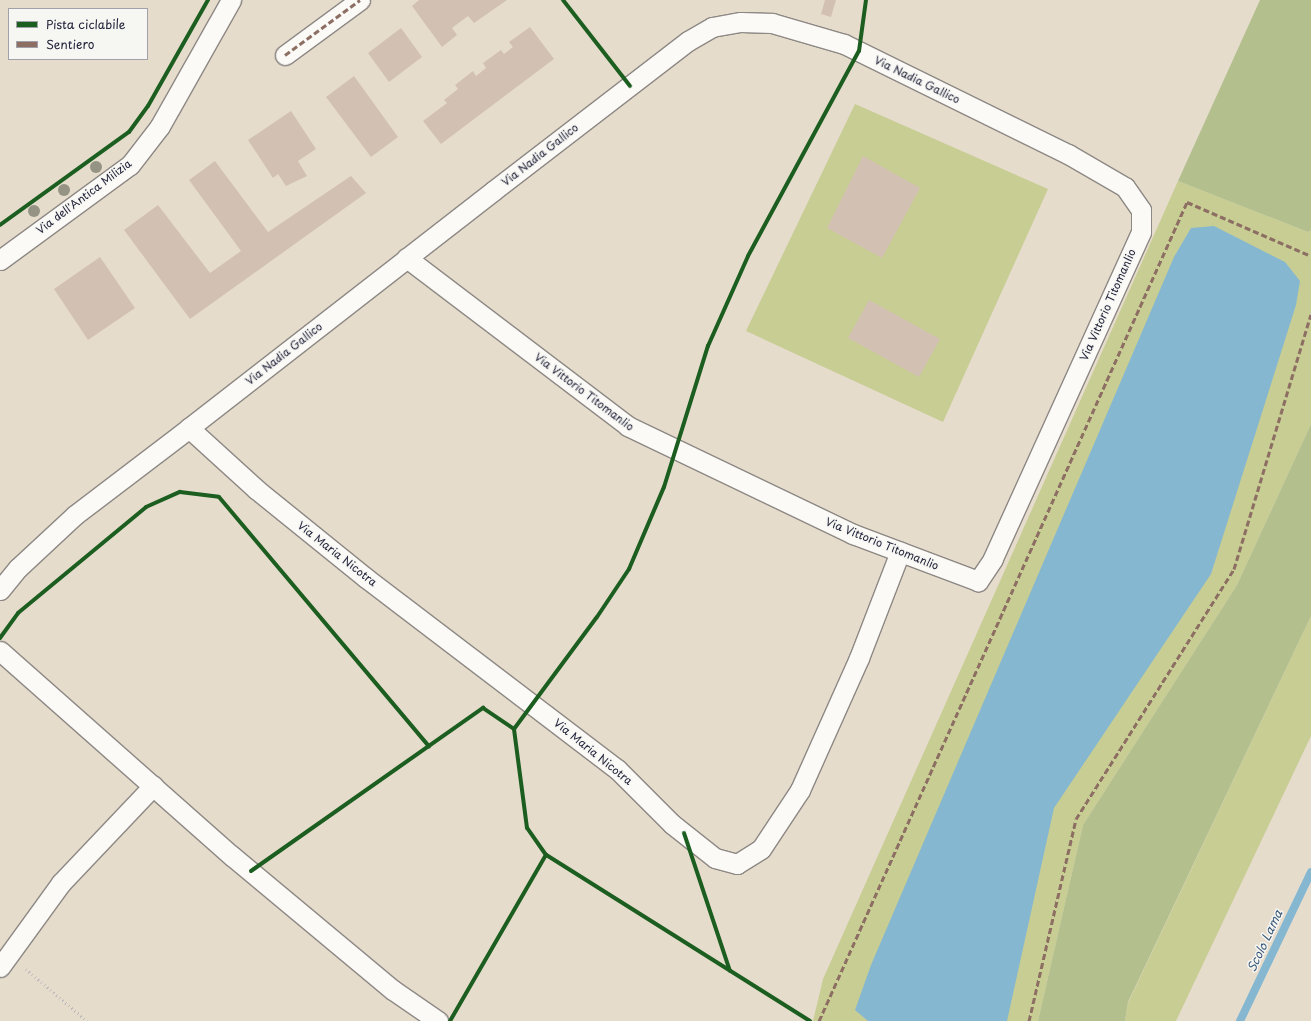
<!DOCTYPE html>
<style>
body{margin:0}
#map{position:relative;width:1311px;height:1021px;overflow:hidden;background:#e6dccc;font-family:"Playpen Sans",sans-serif}
div>[style]{position:absolute}
[style*='--x']{left:calc(var(--x)*1px);top:calc(var(--y)*1px);width:calc(var(--w)*1px);rotate:calc(var(--a)*1deg)}
.green>*{inset:0;background:#c7cd93}
.forest>*{inset:0;background:#b3bf8d}
.water>*{inset:0;background:#85b7d1}
.stream>*{height:8px;margin:-4px;padding:0 4px;transform-origin:4px;border-radius:4px;background:#85b7d1}
.building>*{inset:0;background:#d2c1b2}
.path>*{height:2.5px;margin-top:-1.25px;transform-origin:0;background:repeating-linear-gradient(90deg,#bcbaba 0 1px,transparent 0 4px)}
.roads{filter:drop-shadow(1px 0 #8d8884) drop-shadow(-1px 0 #8d8884) drop-shadow(0 1px #8d8884) drop-shadow(0 -1px #8d8884)}
.street>*{height:19px;margin:-9.5px;padding:0 9.5px;transform-origin:9.5px;border-radius:9.5px;background:#fbfaf7}
.quiet>*{height:3px;margin-top:-1.5px;transform-origin:0;background:repeating-linear-gradient(90deg,#8d6e63 0 6px,transparent 0 9px)}
.cycleway>*{height:4px;margin:-2px;padding:0 2px;transform-origin:2px;border-radius:2px;background:#1b5e20}
.trees>*{width:12px;height:12px;margin:-6px;border-radius:50%;background:#959484}
span{translate:-50% -50%;white-space:nowrap;text-align:center;line-height:1.15;-webkit-text-stroke:3px #f6f6f2;paint-order:stroke}
.street-label{font-size:11px;color:#22223b}
.water-label{font-size:12px;color:#395778;font-style:italic}
.legend{position:absolute;left:8px;top:8px;width:140px;height:52px;box-sizing:border-box;background:#f6f6f2;border:1px solid #a1a1a9;margin:0;padding:5px 7px;list-style:none;font-size:12px;color:#22223b}
.legend li{display:flex;align-items:center;gap:8px;height:20px}
.legend b{width:20px;border:1px solid #a1a1a9}
</style>
<div id="map">
<div class="green">
<div style="clip-path:polygon(855px 104px,1048px 189px,943px 422px,746px 331px)"></div>
<div style="clip-path:polygon(1178px 181px,1308px 232px,1311px 230px,1311px 424px,1237px 585px,1083px 825px,1038px 1021px,813px 1021px,823px 979px)"></div>
<div style="clip-path:polygon(1311px 616px,1311px 736px,1176px 1021px,1125px 1021px,1128px 1003px)"></div>
</div>
<div class="forest">
<div style="clip-path:polygon(1260px 0,1311px 0,1311px 230px,1308px 232px,1178px 181px)"></div>
<div style="clip-path:polygon(1311px 424px,1311px 616px,1128px 1002px,1125px 1021px,1038px 1021px,1083px 825px,1237px 585px)"></div>
</div>
<div class="water">
<div style="clip-path:polygon(1214px 226px,1285px 262px,1300px 281px,1296px 305px,1211px 574px,1054px 808px,1007px 1021px,868px 1021px,855px 1010px,871px 965px,1174px 257px,1191px 228px)"></div>
</div>
<div class="stream">
<div style="--x:1240;--y:1021;--w:165;--a:-64.5"></div>
</div>
<div class="building">
<div style="clip-path:polygon(419px 0,507px 0,474px 23px,468px 16px,452px 28px,457px 35px,442px 47px,412px 6px)"></div>
<div style="clip-path:polygon(825px 0,836px 0,831px 17px,821px 14px)"></div>
<div style="clip-path:polygon(530px 27px,554px 59px,441px 144px,423px 121px,447px 103px,444px 100px,458px 89px,455px 85px,473px 71px,476px 76px,486px 68px,483px 63px,501px 50px,504px 54px,513px 47px,509px 42px)"></div>
<div style="clip-path:polygon(401px 28px,422px 57px,389px 82px,368px 53px)"></div>
<div style="clip-path:polygon(354px 76px,398px 137px,371px 157px,326px 97px)"></div>
<div style="clip-path:polygon(291px 111px,316px 149px,298px 161px,307px 176px,286px 186px,278px 174px,273px 178px,248px 140px)"></div>
<div style="clip-path:polygon(863px 156px,920px 188px,882px 258px,827px 228px)"></div>
<div style="clip-path:polygon(215px 161px,268px 232px,351px 176px,366px 193px,190px 319px,124px 230px,158px 205px,210px 273px,241px 251px,189px 180px)"></div>
<div style="clip-path:polygon(100px 257px,135px 308px,88px 340px,54px 289px)"></div>
<div style="clip-path:polygon(869px 300px,940px 339px,919px 377px,848px 338px)"></div>
</div>
<div class="path">
<div style="--x:26;--y:969;--w:80;--a:40.4"></div>
</div>
<div class="roads">
<div class="street">
<div style="--x:285;--y:55;--w:93;--a:-36.3"></div>
<div style="--x:0;--y:260;--w:161;--a:-36.2"></div>
<div style="--x:130;--y:165;--w:49;--a:-52.4"></div>
<div style="--x:160;--y:126;--w:145;--a:-60.6"></div>
<div style="--x:189;--y:428;--w:91;--a:42.3"></div>
<div style="--x:256;--y:489;--w:141;--a:39"></div>
<div style="--x:366;--y:578;--w:315;--a:37.3"></div>
<div style="--x:617;--y:769;--w:78;--a:45"></div>
<div style="--x:672;--y:824;--w:55;--a:38.3"></div>
<div style="--x:715;--y:858;--w:23;--a:15"></div>
<div style="--x:737;--y:864;--w:28;--a:-32"></div>
<div style="--x:761;--y:849;--w:71;--a:-56.5"></div>
<div style="--x:800;--y:790;--w:145;--a:-65.9"></div>
<div style="--x:859;--y:658;--w:114;--a:-68.9"></div>
<div style="--x:0;--y:590;--w:28;--a:-51"></div>
<div style="--x:18;--y:568;--w:78;--a:-42.9"></div>
<div style="--x:75;--y:515;--w:143;--a:-37.3"></div>
<div style="--x:189;--y:428;--w:276;--a:-37.9"></div>
<div style="--x:407;--y:258;--w:109;--a:-37.9"></div>
<div style="--x:493;--y:191;--w:246;--a:-37.6"></div>
<div style="--x:688;--y:41;--w:28;--a:-30"></div>
<div style="--x:712;--y:27;--w:29;--a:-10"></div>
<div style="--x:741;--y:22;--w:31;--a:2"></div>
<div style="--x:772;--y:23;--w:75;--a:16.3"></div>
<div style="--x:844;--y:44;--w:250;--a:26.2"></div>
<div style="--x:1068;--y:154;--w:66;--a:30.1"></div>
<div style="--x:1125;--y:187;--w:28;--a:55"></div>
<div style="--x:1141;--y:210;--w:22;--a:90"></div>
<div style="--x:1141;--y:232;--w:359;--a:114.4"></div>
<div style="--x:993;--y:559;--w:27;--a:124"></div>
<div style="--x:978;--y:581;--w:134;--a:-159.4"></div>
<div style="--x:853;--y:534;--w:250;--a:-154.4"></div>
<div style="--x:628;--y:426;--w:278;--a:-142.8"></div>
<div style="--x:0;--y:651;--w:310;--a:41.5"></div>
<div style="--x:232;--y:856;--w:209;--a:39.8"></div>
<div style="--x:393;--y:990;--w:55;--a:34.6"></div>
<div style="--x:0;--y:967;--w:104;--a:-54"></div>
<div style="--x:61;--y:883;--w:134;--a:-46.5"></div>
</div>
</div>
<div class="quiet">
<div style="--x:285;--y:55;--w:93;--a:-36.3"></div>
<div style="--x:819;--y:1021;--w:898;--a:-65.8"></div>
<div style="--x:1187;--y:202;--w:135;--a:23.5"></div>
<div style="--x:1029;--y:1021;--w:207;--a:-76.9"></div>
<div style="--x:1076;--y:819;--w:296;--a:-57.7"></div>
<div style="--x:1234;--y:569;--w:266;--a:-73.2"></div>
</div>
<div class="cycleway">
<div style="--x:563;--y:0;--w:109;--a:52.1"></div>
<div style="--x:0;--y:225;--w:159;--a:-35.8"></div>
<div style="--x:129;--y:132;--w:32;--a:-54"></div>
<div style="--x:148;--y:106;--w:122;--a:-60.5"></div>
<div style="--x:0;--y:638;--w:31;--a:-54"></div>
<div style="--x:18;--y:613;--w:166;--a:-39.6"></div>
<div style="--x:146;--y:507;--w:37;--a:-24"></div>
<div style="--x:180;--y:492;--w:39;--a:7"></div>
<div style="--x:219;--y:497;--w:326;--a:49.9"></div>
<div style="--x:684;--y:833;--w:145;--a:71.6"></div>
<div style="--x:251;--y:871;--w:284;--a:-35.1"></div>
<div style="--x:483;--y:708;--w:37;--a:34"></div>
<div style="--x:450;--y:1021;--w:192;--a:-60"></div>
<div style="--x:810;--y:1021;--w:312;--a:-147.8"></div>
<div style="--x:546;--y:855;--w:33;--a:-125"></div>
<div style="--x:527;--y:828;--w:100;--a:-97.5"></div>
<div style="--x:514;--y:729;--w:139;--a:-53.5"></div>
<div style="--x:597;--y:617;--w:58;--a:-56.3"></div>
<div style="--x:629;--y:569;--w:89;--a:-66.9"></div>
<div style="--x:664;--y:487;--w:148;--a:-72.7"></div>
<div style="--x:708;--y:346;--w:98;--a:-66"></div>
<div style="--x:748;--y:256;--w:233;--a:-61.6"></div>
<div style="--x:859;--y:51;--w:51;--a:-82.2"></div>
</div>
<div class="trees">
<div style="left:96px;top:167px"></div>
<div style="left:64px;top:190px"></div>
<div style="left:34px;top:211px"></div>
</div>
<div class="street-label">
<span style="left:917px;top:80px;rotate:26deg">Via Nadia Gallico</span>
<span style="left:540px;top:155px;rotate:-38deg">Via Nadia Gallico</span>
<span style="left:84px;top:197px;rotate:-37deg">Via dell'Antica Milizia</span>
<span style="left:1108px;top:305px;rotate:-66deg">Via Vittorio Titomanlio</span>
<span style="left:284px;top:354px;rotate:-38deg">Via Nadia Gallico</span>
<span style="left:584px;top:392px;rotate:37deg">Via Vittorio Titomanlio</span>
<span style="left:882px;top:544px;rotate:22deg">Via Vittorio Titomanlio</span>
<span style="left:337px;top:554px;rotate:38deg">Via Maria Nicotra</span>
<span style="left:593px;top:752px;rotate:39deg">Via Maria Nicotra</span>
</div>
<div class="water-label">
<span style="left:1265px;top:941px;rotate:-65deg">Scolo Lama</span>
</div>
<ul class="legend">
<li><b style="height:5px;background:#1b5e20"></b>Pista ciclabile</li>
<li><b style="height:5px;background:#8d6e63"></b>Sentiero</li>
</ul>
</div>
